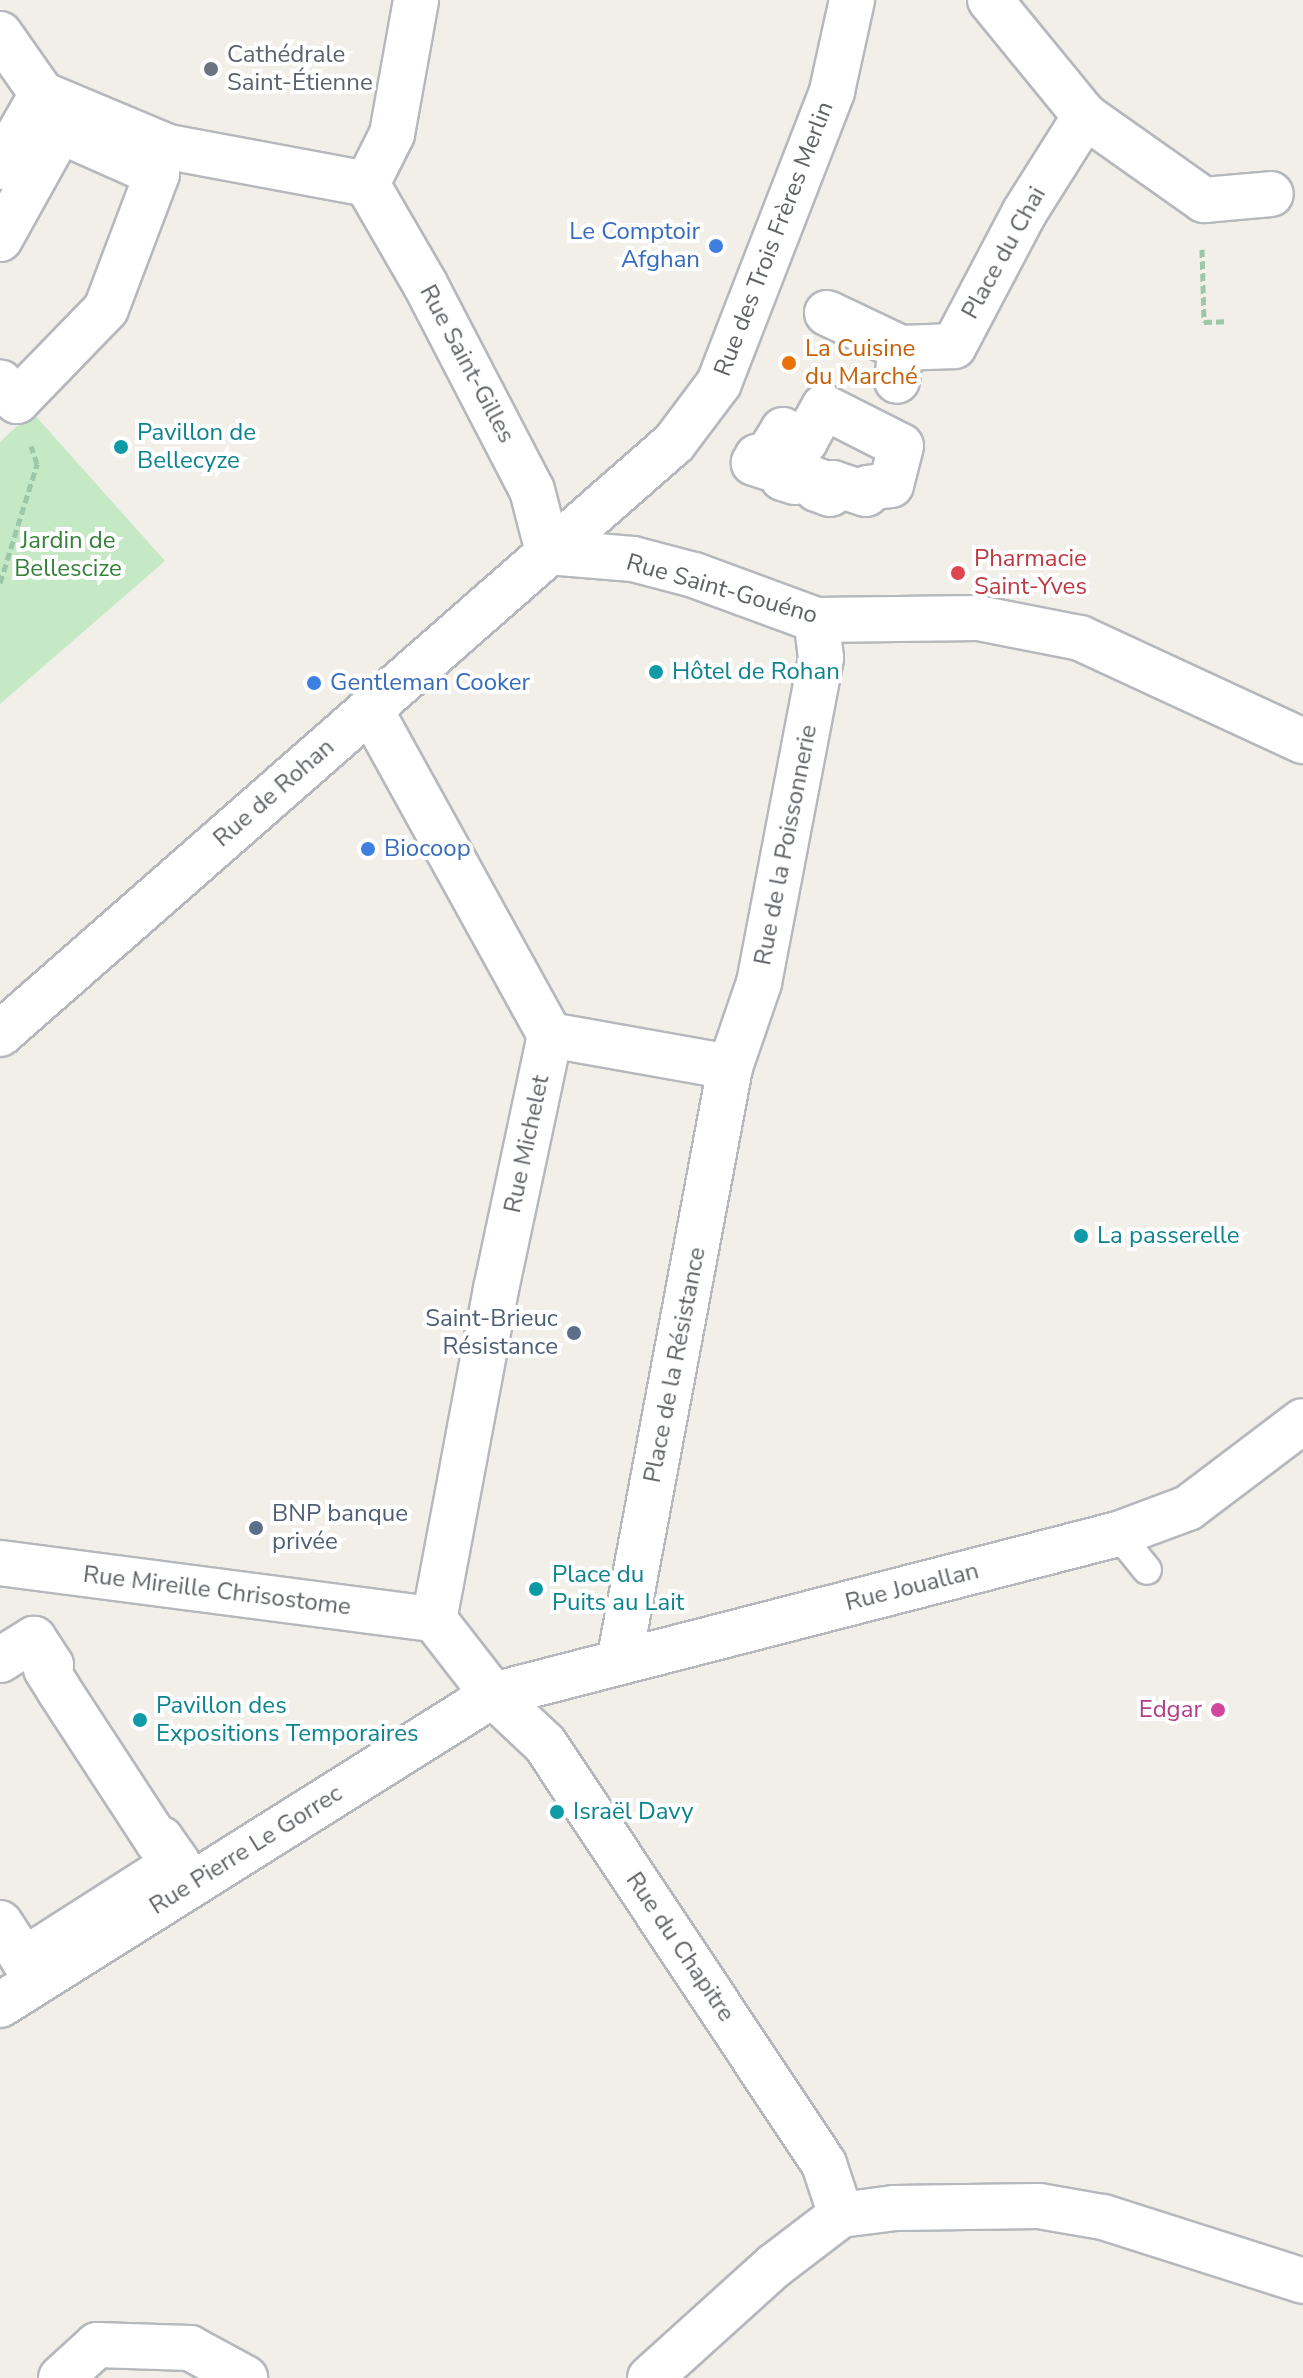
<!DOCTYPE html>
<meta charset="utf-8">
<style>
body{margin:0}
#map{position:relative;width:1303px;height:2378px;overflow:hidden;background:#f1efe8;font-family:"Nunito Sans",sans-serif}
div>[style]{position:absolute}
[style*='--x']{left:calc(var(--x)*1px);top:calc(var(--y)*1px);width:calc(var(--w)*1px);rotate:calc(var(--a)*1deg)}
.green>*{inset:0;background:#c5e8c5}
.path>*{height:5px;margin-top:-2.5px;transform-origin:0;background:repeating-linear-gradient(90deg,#9cc7a9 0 8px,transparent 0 12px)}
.roads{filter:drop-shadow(2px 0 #b5b8bc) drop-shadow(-2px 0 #b5b8bc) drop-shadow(0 2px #b5b8bc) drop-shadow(0 -2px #b5b8bc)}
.service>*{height:28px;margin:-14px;padding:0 14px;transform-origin:14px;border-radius:14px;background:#fff}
.pedestrian>*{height:44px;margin:-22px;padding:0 22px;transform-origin:22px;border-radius:22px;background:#fff}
.minor>*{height:44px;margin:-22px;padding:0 22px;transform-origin:22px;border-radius:22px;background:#fff}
.dots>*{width:22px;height:22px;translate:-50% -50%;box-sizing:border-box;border:4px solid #fff;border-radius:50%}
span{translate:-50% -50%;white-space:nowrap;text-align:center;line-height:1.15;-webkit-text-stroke:8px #fff;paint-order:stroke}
.worship-label{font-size:24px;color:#5b616d}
.left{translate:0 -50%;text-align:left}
.shop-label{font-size:24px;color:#366cbe}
.right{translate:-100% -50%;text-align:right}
.street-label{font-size:24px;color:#5f6368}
.food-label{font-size:24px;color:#c56008}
.culture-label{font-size:24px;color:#0d838f}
.park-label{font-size:24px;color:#348238}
.health-label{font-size:24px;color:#be3a42}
.service-label{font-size:24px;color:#4e5e75}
.hotel-label{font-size:24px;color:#b23c85}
</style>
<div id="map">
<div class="green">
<div style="clip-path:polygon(32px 412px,165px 561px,0 704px,0 442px)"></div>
</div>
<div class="path">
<div style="--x:1202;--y:249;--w:73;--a:88.4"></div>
<div style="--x:1204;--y:322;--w:23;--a:-2"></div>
<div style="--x:0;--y:583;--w:125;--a:-72.7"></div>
<div style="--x:37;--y:464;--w:19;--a:-108"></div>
</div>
<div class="roads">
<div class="service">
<div style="--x:1118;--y:1534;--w:46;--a:51.1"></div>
</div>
<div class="pedestrian">
<div style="--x:1085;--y:116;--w:146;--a:35.2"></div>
<div style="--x:1204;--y:200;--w:67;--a:-5.1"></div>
<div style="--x:367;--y:184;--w:56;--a:-63.4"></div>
<div style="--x:392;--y:134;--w:136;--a:-79.8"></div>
<div style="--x:0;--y:239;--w:124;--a:-60.9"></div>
<div style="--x:60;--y:131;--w:106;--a:23.9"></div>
<div style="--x:157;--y:174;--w:144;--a:110.7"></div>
<div style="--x:106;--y:309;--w:128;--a:134.1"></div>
<div style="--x:17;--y:401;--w:25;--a:-132"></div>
<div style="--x:827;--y:313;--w:82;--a:25.3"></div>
<div style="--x:901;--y:348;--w:33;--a:97"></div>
<div style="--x:901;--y:348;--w:53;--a:-2.2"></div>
<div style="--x:954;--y:346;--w:150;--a:-62.2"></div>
<div style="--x:1024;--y:213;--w:115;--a:-57.8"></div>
<div style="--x:1085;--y:116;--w:150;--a:-129.3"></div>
<div style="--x:824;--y:407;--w:86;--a:26.9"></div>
<div style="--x:901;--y:446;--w:40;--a:104.4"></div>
<div style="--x:891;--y:485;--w:23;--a:173"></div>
<div style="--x:868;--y:488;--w:6;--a:108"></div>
<div style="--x:866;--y:494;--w:35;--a:-162"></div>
<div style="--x:833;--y:483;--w:11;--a:105"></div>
<div style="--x:830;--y:494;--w:14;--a:-159"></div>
<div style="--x:817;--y:489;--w:8;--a:-83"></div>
<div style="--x:818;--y:481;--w:22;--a:-158"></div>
<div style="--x:798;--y:473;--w:9;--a:108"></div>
<div style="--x:795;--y:482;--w:13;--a:-162"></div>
<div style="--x:783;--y:478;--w:5;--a:-68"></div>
<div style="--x:785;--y:473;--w:33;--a:-162"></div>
<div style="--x:754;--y:463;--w:7;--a:-63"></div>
<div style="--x:757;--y:457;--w:8;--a:30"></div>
<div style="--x:764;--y:461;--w:36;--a:-58"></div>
<div style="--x:783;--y:430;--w:25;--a:27"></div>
<div style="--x:805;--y:441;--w:39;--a:-61"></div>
<div style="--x:548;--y:552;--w:85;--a:4.7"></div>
<div style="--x:633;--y:559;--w:63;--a:14.7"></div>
<div style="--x:694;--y:575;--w:130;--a:20.2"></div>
<div style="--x:816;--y:620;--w:162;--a:-0.7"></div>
<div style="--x:978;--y:618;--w:104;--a:11.1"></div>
<div style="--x:1080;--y:638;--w:246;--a:24.8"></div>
<div style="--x:550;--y:1035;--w:183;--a:10.1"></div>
<div style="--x:1118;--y:1534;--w:75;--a:-20.4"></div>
<div style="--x:1188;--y:1508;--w:144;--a:-37.1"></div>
<div style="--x:0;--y:1660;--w:40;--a:-32"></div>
<div style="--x:34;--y:1639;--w:31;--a:57"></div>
<div style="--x:51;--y:1665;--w:6;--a:141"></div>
<div style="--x:46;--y:1669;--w:25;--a:58"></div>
<div style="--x:59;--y:1690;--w:181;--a:56.9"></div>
<div style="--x:158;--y:1842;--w:4;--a:-45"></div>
<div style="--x:161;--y:1839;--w:28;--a:55"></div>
<div style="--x:177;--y:1862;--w:182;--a:147.4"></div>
<div style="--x:24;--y:1960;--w:44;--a:-123"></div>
<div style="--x:619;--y:1662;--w:605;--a:-79.43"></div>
<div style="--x:730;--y:1067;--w:89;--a:-71"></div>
<div style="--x:759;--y:983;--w:331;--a:-79.2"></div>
<div style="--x:821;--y:658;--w:38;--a:-97"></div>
<div style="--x:545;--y:1744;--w:504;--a:56.4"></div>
<div style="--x:824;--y:2164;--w:54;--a:71.6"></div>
<div style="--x:650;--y:2378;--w:167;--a:-42.1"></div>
<div style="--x:774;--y:2266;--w:84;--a:-37.3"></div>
<div style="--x:841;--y:2215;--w:53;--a:-7.5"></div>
<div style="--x:894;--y:2208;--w:145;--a:-0.8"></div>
<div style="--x:1039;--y:2206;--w:65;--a:9.8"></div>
<div style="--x:1103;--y:2217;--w:210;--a:17.7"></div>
</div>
<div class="minor">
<div style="--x:0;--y:34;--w:73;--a:55"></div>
<div style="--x:42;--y:94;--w:137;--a:22.8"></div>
<div style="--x:168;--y:147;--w:202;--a:10.5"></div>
<div style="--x:367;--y:184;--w:116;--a:59.9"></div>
<div style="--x:425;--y:284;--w:232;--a:62.6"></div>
<div style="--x:532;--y:490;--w:64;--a:75.5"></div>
<div style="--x:0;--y:167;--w:84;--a:-60.1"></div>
<div style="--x:370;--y:709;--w:372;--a:61.1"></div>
<div style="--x:550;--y:1035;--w:260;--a:102"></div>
<div style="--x:496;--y:1289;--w:336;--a:100.6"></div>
<div style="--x:0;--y:1034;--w:896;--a:-41.25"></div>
<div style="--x:674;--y:443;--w:75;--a:-53.1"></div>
<div style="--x:719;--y:383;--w:313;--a:-68.8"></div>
<div style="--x:832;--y:91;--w:93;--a:-77.6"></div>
<div style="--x:0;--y:1563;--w:438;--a:7.4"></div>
<div style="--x:434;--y:1619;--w:96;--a:52.2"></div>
<div style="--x:493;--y:1695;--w:71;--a:43.3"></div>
<div style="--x:0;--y:2005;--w:582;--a:-32.16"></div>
<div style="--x:493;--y:1695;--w:645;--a:-14.45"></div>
<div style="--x:61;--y:2378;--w:49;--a:-42.5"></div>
<div style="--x:97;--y:2345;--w:93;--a:1.8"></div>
<div style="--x:190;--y:2348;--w:63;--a:28.6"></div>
</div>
</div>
<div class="dots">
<div style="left:211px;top:69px;background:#6b7280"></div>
<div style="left:716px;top:246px;background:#3f7fe0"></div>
<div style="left:789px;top:363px;background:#e8710a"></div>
<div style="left:121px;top:447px;background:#0f9aa8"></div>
<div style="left:958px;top:573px;background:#e0444e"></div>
<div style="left:656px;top:672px;background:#0f9aa8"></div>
<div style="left:314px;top:683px;background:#3f7fe0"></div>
<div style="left:368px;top:849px;background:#3f7fe0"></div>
<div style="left:1081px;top:1236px;background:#0f9aa8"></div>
<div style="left:574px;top:1333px;background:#5c6f8a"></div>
<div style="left:256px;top:1528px;background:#5c6f8a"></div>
<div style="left:536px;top:1589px;background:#0f9aa8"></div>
<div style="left:1218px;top:1710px;background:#d1479c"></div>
<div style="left:140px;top:1720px;background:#0f9aa8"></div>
<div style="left:557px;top:1812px;background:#0f9aa8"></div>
</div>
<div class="worship-label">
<span class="left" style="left:227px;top:69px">Cathédrale<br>Saint-Étienne</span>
</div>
<div class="shop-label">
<span class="right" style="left:700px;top:246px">Le Comptoir<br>Afghan</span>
<span class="left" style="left:330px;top:683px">Gentleman Cooker</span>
<span class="left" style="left:384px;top:849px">Biocoop</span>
</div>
<div class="street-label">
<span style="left:774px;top:239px;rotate:-69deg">Rue des Trois Frères Merlin</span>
<span style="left:1004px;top:253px;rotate:-61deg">Place du Chai</span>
<span style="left:467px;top:364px;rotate:62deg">Rue Saint-Gilles</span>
<span style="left:722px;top:589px;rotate:16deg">Rue Saint-Gouéno</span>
<span style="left:274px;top:793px;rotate:-41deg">Rue de Rohan</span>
<span style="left:786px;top:845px;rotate:-79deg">Rue de la Poissonnerie</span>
<span style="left:527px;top:1144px;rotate:-78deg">Rue Michelet</span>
<span style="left:675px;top:1365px;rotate:-79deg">Place de la Résistance</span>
<span style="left:912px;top:1587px;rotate:-14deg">Rue Jouallan</span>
<span style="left:217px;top:1591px;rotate:7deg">Rue Mireille Chrisostome</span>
<span style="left:246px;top:1850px;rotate:-32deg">Rue Pierre Le Gorrec</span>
<span style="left:680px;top:1947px;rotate:56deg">Rue du Chapitre</span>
</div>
<div class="food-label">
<span class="left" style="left:805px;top:363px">La Cuisine<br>du Marché</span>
</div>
<div class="culture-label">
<span class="left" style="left:137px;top:447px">Pavillon de<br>Bellecyze</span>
<span class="left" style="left:672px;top:672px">Hôtel de Rohan</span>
<span class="left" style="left:1097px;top:1236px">La passerelle</span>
<span class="left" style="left:552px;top:1589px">Place du<br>Puits au Lait</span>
<span class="left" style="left:156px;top:1720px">Pavillon des<br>Expositions Temporaires</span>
<span class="left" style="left:573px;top:1812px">Israël Davy</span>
</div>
<div class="park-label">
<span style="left:68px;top:555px">Jardin de<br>Bellescize</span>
</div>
<div class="health-label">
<span class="left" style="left:974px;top:573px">Pharmacie<br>Saint-Yves</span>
</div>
<div class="service-label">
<span class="right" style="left:558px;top:1333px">Saint-Brieuc<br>Résistance</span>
<span class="left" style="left:272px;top:1528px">BNP banque<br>privée</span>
</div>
<div class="hotel-label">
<span class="right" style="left:1202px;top:1710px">Edgar</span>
</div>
</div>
